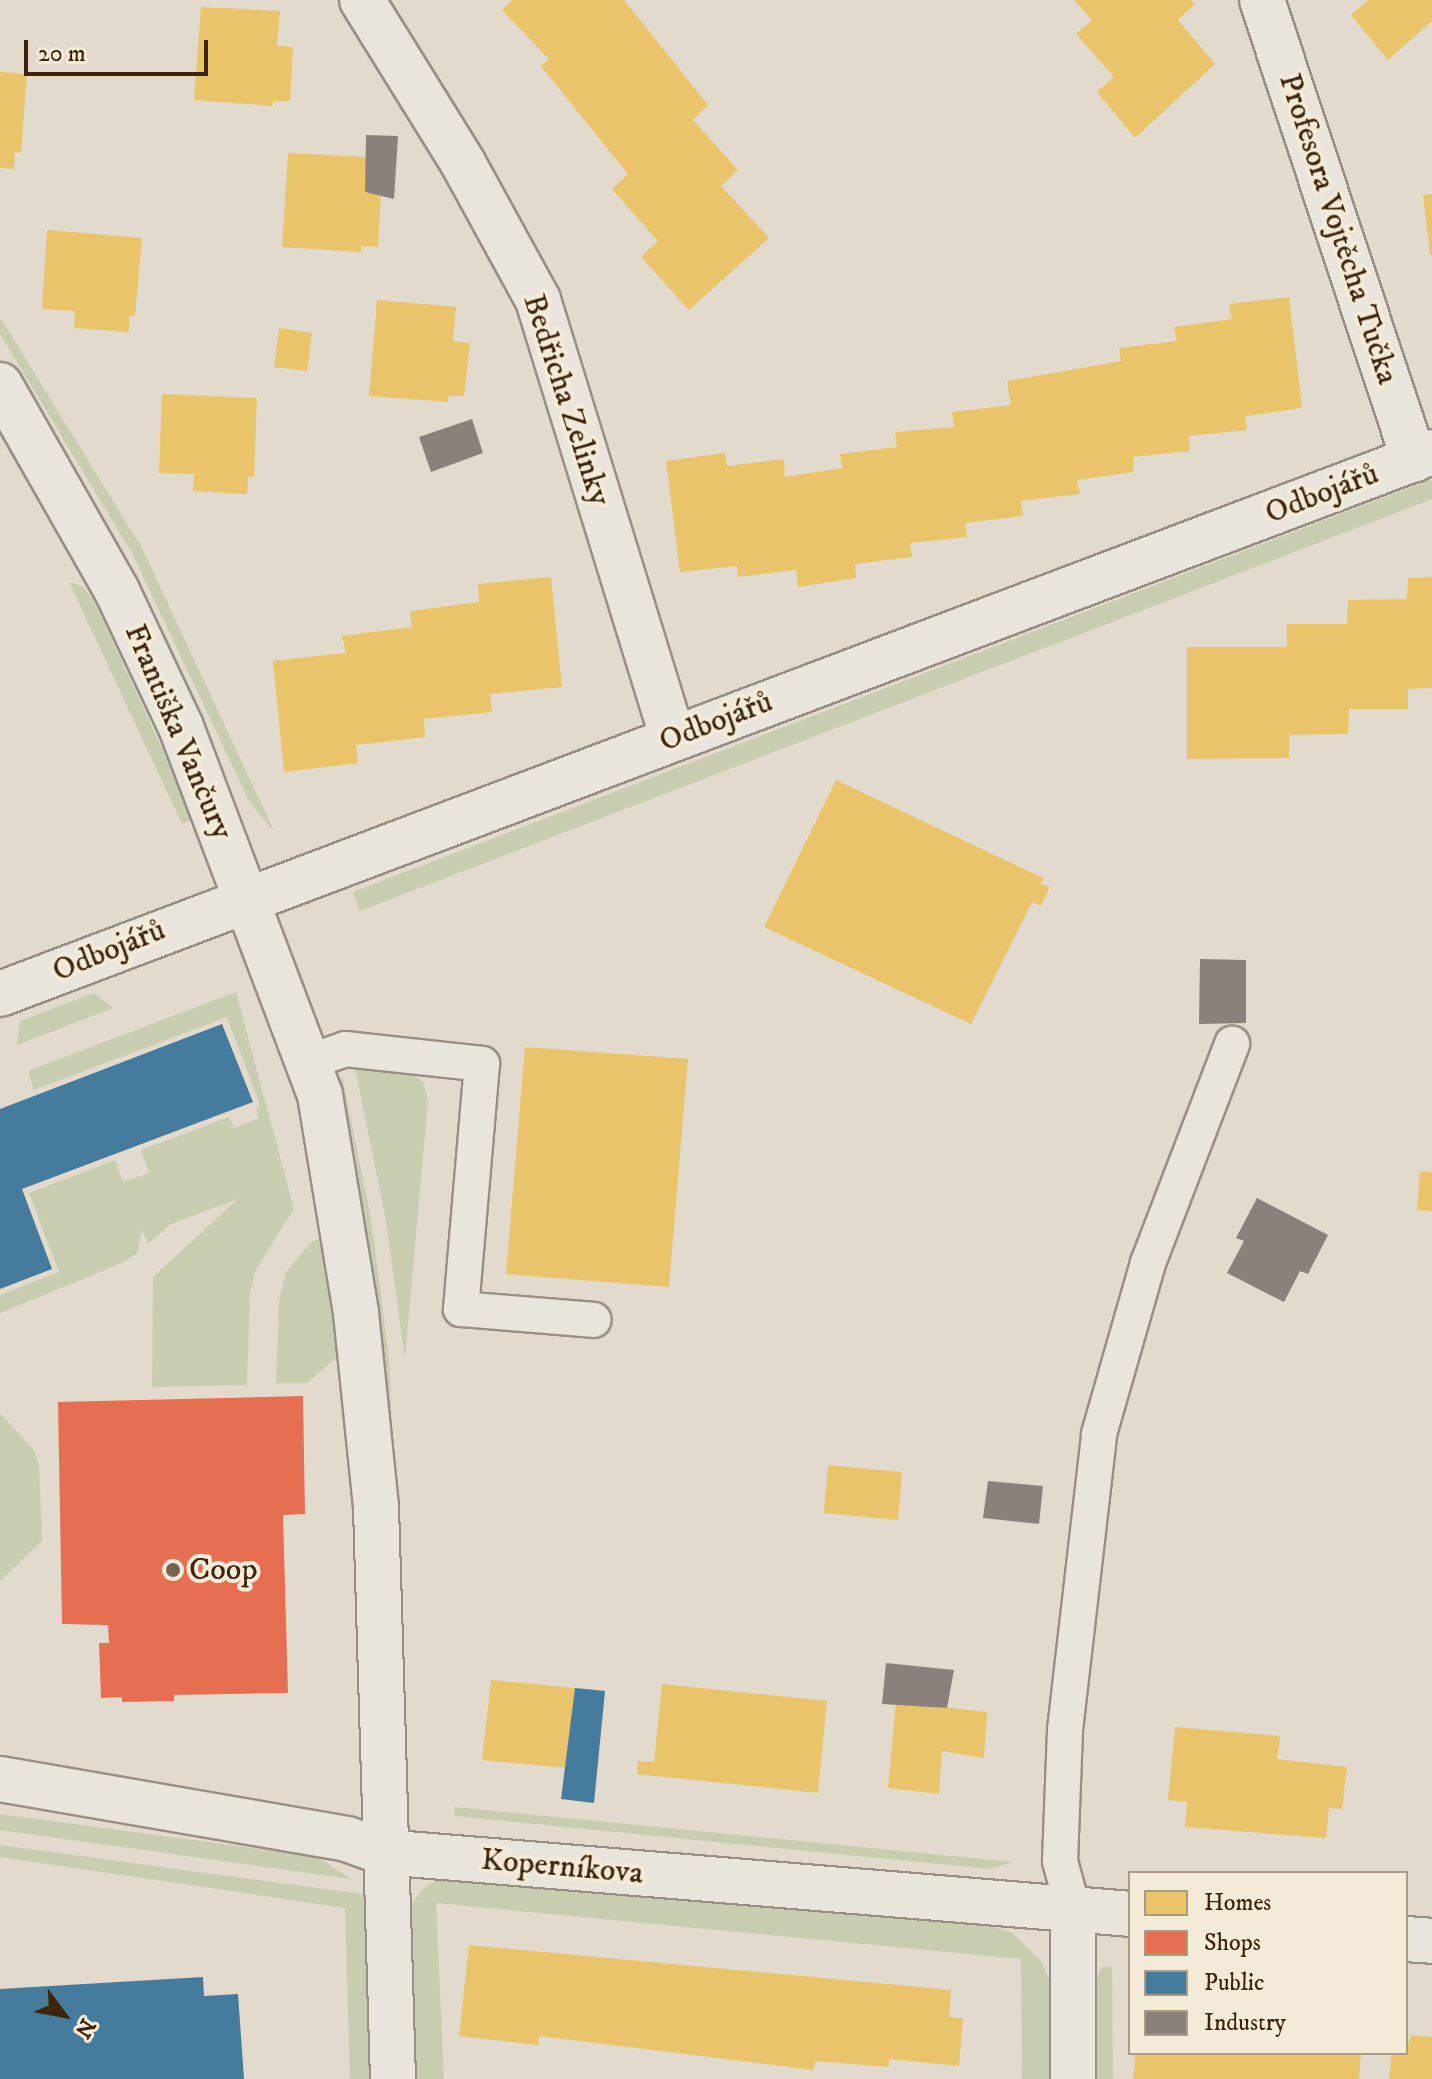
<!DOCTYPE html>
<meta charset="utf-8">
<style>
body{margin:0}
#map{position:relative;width:1432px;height:2079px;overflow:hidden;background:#e2dacc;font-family:"IM FELL DW Pica",serif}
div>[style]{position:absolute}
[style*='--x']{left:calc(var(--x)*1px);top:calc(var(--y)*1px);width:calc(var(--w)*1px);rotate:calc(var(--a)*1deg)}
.green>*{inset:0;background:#c8cdaf}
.homes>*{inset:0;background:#e9c46a}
.shops>*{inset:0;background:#e76f51}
.public>*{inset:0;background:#457b9d}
.industry>*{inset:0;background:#8a817c}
.roads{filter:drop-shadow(2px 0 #978f84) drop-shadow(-2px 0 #978f84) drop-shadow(0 2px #978f84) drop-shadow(0 -2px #978f84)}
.lane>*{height:34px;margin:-17px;padding:0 17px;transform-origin:17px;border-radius:17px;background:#e9e5dd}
.street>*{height:44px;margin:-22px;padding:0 22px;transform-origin:22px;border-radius:22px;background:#e9e5dd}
.dots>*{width:22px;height:22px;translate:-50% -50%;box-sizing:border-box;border:4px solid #f3ead7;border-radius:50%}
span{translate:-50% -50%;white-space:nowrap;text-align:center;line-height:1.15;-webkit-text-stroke:8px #f3ead7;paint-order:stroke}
.street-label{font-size:32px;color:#3c240d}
.poi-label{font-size:32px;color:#3c240d}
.left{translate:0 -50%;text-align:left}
.legend{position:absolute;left:1128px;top:1871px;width:280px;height:184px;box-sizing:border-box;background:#f3ead7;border:2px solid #aa9b86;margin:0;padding:10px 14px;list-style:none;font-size:24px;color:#3c240d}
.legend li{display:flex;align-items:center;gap:16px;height:40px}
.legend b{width:40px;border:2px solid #aa9b86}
.north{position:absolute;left:24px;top:1975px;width:80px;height:80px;-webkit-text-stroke:6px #f3ead7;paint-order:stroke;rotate:122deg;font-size:22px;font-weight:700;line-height:32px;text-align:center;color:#3c240d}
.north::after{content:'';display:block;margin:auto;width:28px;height:36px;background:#3c240d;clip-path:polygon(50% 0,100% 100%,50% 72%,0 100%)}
.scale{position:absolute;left:24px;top:40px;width:184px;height:36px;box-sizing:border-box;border:4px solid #3c240d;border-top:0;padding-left:10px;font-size:24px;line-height:28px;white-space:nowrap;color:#3c240d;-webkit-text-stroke:6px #f3ead7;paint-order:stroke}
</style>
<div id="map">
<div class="green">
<div style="clip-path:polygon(0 317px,142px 548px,274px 831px,250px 803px,132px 553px,0 334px)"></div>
<div style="clip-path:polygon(1432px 479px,1432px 499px,360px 911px,353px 892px)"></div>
<div style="clip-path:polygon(69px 582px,82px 586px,93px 599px,194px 818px,182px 824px)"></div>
<div style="clip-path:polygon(236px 992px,294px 1209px,256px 1269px,250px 1292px,247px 1385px,152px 1387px,153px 1277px,238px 1199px,171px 1224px,148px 1244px,142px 1230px,137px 1253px,122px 1263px,0 1313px,0 1295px,59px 1272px,29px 1193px,115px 1160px,123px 1182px,149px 1173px,141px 1150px,229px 1117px,234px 1128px,259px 1118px,256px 1108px,260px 1105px,227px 1017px,34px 1090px,28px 1071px)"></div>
<div style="clip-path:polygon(94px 993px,113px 1008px,17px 1045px,20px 1021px)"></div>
<div style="clip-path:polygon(354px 1064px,401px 1067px,423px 1082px,428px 1101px,405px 1358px,385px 1215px)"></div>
<div style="clip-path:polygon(342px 1076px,371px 1218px,389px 1359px,408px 1780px,401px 1779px,336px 1098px)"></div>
<div style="clip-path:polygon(313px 1240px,322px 1240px,343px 1352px,307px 1383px,276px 1383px,279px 1301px,286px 1272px)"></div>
<div style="clip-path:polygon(0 1413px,33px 1449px,39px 1464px,42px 1541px,0 1581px)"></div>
<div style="clip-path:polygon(455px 1807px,1013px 1862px,990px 1869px,454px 1816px)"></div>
<div style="clip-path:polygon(0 1814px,318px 1857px,351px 1879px,0 1830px)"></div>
<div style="clip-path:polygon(0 1845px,362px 1894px,371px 1918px,378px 2079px,350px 2079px,345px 1908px,0 1857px)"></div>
<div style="clip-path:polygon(465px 1875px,992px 1926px,1012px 1933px,1041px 1961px,1050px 1981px,1051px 2079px,1022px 2079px,1021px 1959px,436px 1903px,444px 2079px,412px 2079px,405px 1931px,412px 1903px,425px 1887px,442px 1877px)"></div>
<div style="clip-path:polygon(1102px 1967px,1112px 1967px,1113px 2079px,1085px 2079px,1088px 1994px)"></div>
</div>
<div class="homes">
<div style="clip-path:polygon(513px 0,624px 0,708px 105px,693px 120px,738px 170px,721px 186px,769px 238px,689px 310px,641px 257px,658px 241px,612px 189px,628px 174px,541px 66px,549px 59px,502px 10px)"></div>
<div style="clip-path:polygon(1074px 0,1191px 0,1195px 4px,1178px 20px,1215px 64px,1135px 138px,1097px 92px,1114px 77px,1076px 34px,1092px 20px)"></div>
<div style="clip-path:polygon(1368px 0,1432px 0,1432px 21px,1388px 60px,1351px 15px)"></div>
<div style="clip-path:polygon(201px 7px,280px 11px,277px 46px,293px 47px,290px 101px,273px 101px,273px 106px,194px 100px)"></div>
<div style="clip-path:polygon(0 72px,27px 74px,21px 153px,15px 152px,14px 169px,0 168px)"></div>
<div style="clip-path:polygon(288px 153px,366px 157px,365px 192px,381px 193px,378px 247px,362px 246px,361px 252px,282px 247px)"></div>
<div style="clip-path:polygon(1432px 194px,1432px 255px,1430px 255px,1423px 195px)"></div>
<div style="clip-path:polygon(47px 230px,142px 238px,135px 316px,129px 316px,129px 332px,74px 328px,75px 311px,42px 309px)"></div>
<div style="clip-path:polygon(1289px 297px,1302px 408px,1245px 416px,1247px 430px,1189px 436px,1190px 451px,1133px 457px,1133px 472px,1077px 480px,1080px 494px,1021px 501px,1023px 516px,965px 523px,967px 537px,910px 543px,912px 557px,855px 564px,856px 578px,798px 587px,796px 570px,738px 577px,737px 566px,680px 572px,666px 461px,725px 453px,727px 466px,784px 459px,785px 477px,842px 468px,840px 454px,897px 447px,895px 432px,954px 427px,952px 412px,1011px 405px,1007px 381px,1121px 361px,1119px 348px,1177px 341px,1174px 327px,1232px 319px,1229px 304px)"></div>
<div style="clip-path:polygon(377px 300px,456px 307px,453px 341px,470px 343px,464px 396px,449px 396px,448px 402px,369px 396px)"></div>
<div style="clip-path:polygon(279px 328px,312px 333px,307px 371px,274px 367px)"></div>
<div style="clip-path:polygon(162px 394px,257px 398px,254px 477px,248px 477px,247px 494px,193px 491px,194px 474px,159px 473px)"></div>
<div style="clip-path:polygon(551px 577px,562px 687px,490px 694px,492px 712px,424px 719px,425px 737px,356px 745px,358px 763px,284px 772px,273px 661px,346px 653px,342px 636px,412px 627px,410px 611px,479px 602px,478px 584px)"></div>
<div style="clip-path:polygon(1432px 577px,1432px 688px,1408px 689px,1408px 709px,1349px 709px,1348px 734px,1289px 735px,1289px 758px,1187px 759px,1187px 647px,1287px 647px,1287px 624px,1347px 624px,1348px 600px,1407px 599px,1408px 578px)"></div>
<div style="clip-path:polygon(836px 780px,1043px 878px,1041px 884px,1050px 887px,1041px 906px,1032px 902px,971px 1024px,764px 927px)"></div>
<div style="clip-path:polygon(525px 1047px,688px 1059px,669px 1287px,506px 1274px)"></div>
<div style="clip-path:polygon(1420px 1171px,1432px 1172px,1432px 1211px,1417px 1210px)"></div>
<div style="clip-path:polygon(828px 1465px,902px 1472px,898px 1520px,824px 1513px)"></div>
<div style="clip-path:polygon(491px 1680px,575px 1688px,567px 1768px,482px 1760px)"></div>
<div style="clip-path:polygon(662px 1684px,827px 1701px,818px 1793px,637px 1774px,638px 1761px,654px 1762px)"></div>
<div style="clip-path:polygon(896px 1702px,987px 1712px,984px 1758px,942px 1751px,939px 1794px,888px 1788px)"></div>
<div style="clip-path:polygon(1175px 1727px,1280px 1736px,1277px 1759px,1347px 1767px,1342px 1809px,1329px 1808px,1326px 1838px,1185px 1827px,1187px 1802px,1168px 1800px)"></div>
<div style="clip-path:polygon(469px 1945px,951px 1990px,949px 2017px,963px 2018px,959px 2066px,889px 2059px,889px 2067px,815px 2061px,814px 2070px,539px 2036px,538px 2045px,459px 2036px)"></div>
<div style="clip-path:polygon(1411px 2035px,1432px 2037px,1432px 2079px,1389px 2079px,1392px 2053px,1406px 2053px)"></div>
<div style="clip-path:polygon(1136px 2053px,1361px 2053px,1359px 2079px,1133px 2079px)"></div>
</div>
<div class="shops">
<div style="clip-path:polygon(303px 1396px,305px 1514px,283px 1515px,288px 1693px,174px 1695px,174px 1701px,122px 1702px,122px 1697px,101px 1698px,99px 1643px,109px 1643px,108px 1625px,62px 1624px,58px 1402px)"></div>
</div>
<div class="public">
<div style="clip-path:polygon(222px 1024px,253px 1102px,22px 1189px,52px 1269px,0 1289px,0 1109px)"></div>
<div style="clip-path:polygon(575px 1688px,605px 1691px,594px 1803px,561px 1799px)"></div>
<div style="clip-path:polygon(203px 1977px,204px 1996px,238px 1994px,244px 2079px,0 2079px,0 1989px)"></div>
</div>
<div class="industry">
<div style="clip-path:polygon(366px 135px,398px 136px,394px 199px,365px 192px)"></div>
<div style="clip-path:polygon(472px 419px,483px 453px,431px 472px,419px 437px)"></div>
<div style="clip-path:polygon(1200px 959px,1246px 960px,1246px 1023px,1199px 1024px)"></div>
<div style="clip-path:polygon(1257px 1198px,1328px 1235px,1308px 1274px,1300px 1271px,1284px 1302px,1227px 1273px,1244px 1241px,1236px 1238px)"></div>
<div style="clip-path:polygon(988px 1481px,1043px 1486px,1039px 1524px,983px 1518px)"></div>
<div style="clip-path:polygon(886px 1663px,954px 1670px,947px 1708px,882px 1704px)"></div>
</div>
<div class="roads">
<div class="lane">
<div style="--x:308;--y:1062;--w:39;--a:-19"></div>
<div style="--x:345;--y:1049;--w:138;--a:6.2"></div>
<div style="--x:482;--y:1064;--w:246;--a:94.9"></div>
<div style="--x:461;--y:1309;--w:133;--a:4.7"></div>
<div style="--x:1073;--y:1909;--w:50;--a:-105.2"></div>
<div style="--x:1060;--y:1861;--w:131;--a:-87.8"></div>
<div style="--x:1065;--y:1730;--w:298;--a:-83.4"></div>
<div style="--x:1099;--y:1434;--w:178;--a:-74"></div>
<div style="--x:1148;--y:1263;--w:235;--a:-69"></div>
</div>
<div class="street">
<div style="--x:362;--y:0;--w:192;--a:58.2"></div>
<div style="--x:463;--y:163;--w:156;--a:61.3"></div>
<div style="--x:538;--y:300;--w:459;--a:72.9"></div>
<div style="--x:1262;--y:0;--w:484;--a:71.7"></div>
<div style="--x:0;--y:385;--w:237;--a:60.4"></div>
<div style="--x:117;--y:591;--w:150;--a:64.8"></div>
<div style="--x:181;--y:727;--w:393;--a:69.3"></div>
<div style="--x:320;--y:1095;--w:221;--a:80.6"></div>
<div style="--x:356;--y:1313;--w:195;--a:84.1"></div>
<div style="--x:376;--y:1507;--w:572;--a:88.3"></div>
<div style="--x:0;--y:994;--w:1531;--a:-20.73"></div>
<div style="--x:0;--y:1779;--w:352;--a:9.8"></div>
<div style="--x:347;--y:1839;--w:38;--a:20"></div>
<div style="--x:383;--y:1852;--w:750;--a:4.74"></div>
<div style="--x:1406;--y:1939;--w:26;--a:4"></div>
<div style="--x:1073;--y:2079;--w:170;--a:-90"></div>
</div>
</div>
<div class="dots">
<div style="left:173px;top:1570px;background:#766450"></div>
</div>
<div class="street-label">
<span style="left:1338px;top:229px;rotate:72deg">Profesora Vojtěcha Tučka</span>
<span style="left:566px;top:400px;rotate:72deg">Bedřicha Zelinky</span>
<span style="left:1322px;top:494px;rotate:-21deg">Odbojářů</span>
<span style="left:716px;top:722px;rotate:-21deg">Odbojářů</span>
<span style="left:178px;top:732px;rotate:67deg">Františka Vančury</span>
<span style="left:109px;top:951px;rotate:-22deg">Odbojářů</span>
<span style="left:562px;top:1867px;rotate:5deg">Koperníkova</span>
</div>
<div class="poi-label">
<span class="left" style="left:189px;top:1570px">Coop</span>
</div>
<ul class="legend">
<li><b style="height:22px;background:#e9c46a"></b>Homes</li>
<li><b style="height:22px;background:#e76f51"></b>Shops</li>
<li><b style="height:22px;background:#457b9d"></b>Public</li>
<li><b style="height:22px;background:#8a817c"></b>Industry</li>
</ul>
<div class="north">N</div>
<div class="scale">20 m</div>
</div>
